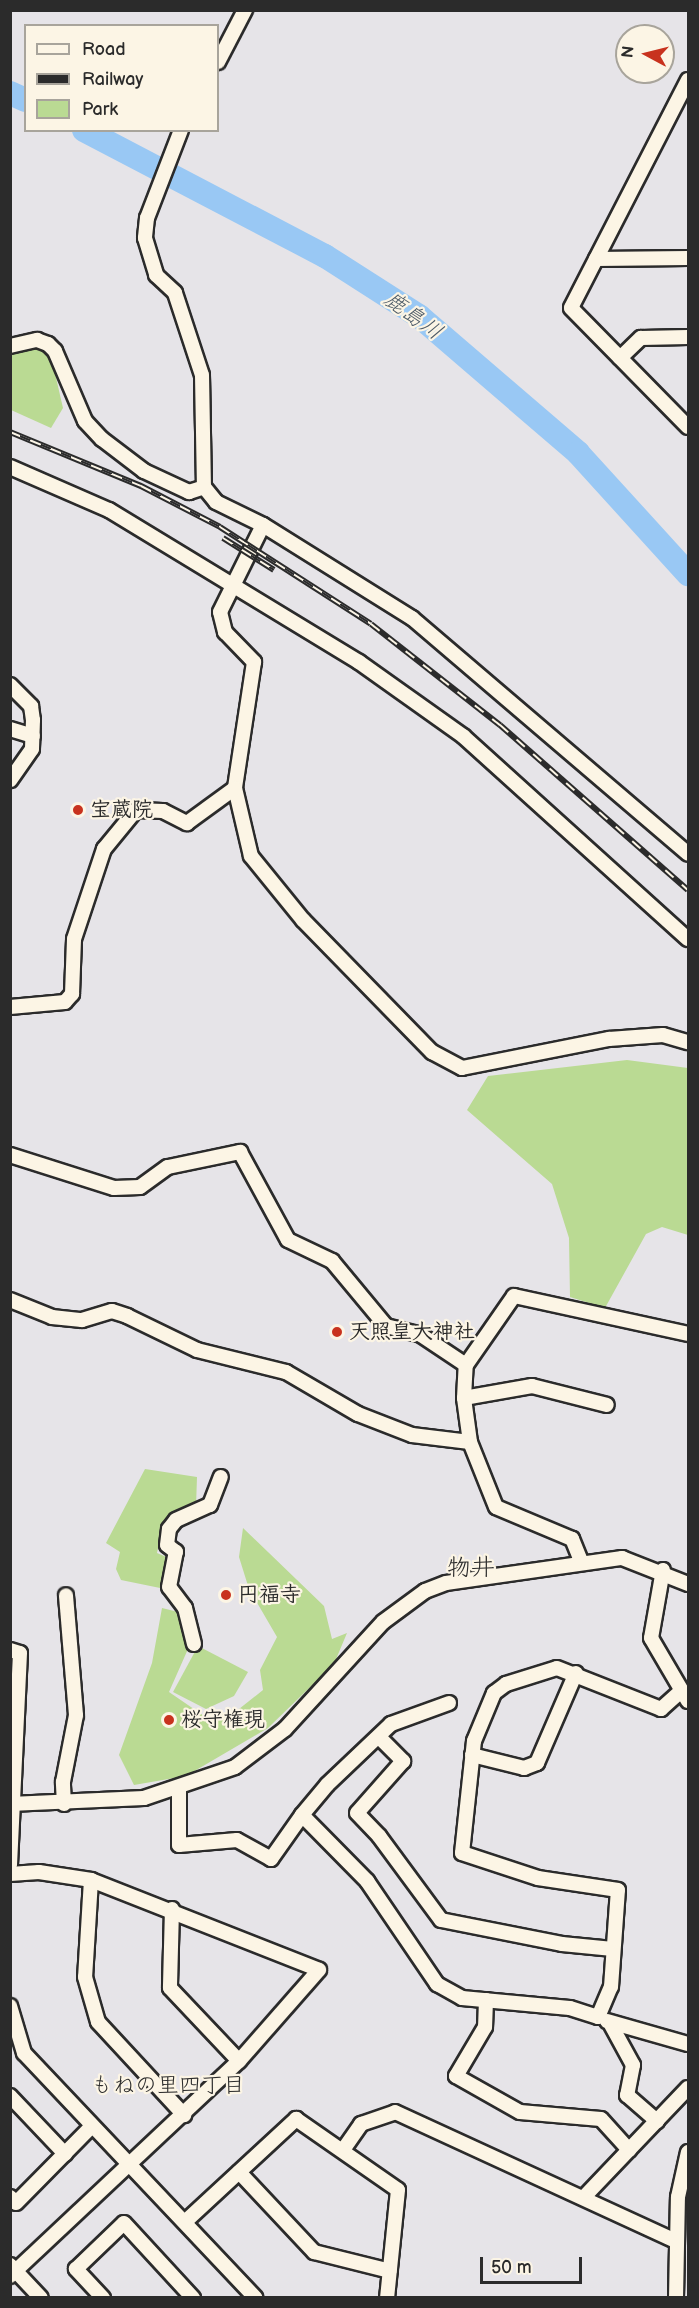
<!DOCTYPE html>
<meta charset="utf-8">
<style>
body{margin:0}
#map{position:relative;width:699px;height:2308px;overflow:hidden;background:#e6e4e8;font-family:"Balsamiq Sans","Klee One",sans-serif}
div>[style]{position:absolute}
[style*='--x']{left:calc(var(--x)*1px);top:calc(var(--y)*1px);width:calc(var(--w)*1px);rotate:calc(var(--a)*1deg)}
.green>*{inset:0;background:#bada93}
.river>*{height:24px;margin:-12px;padding:0 12px;transform-origin:12px;border-radius:12px;background:#99c8f4}
.roads{filter:drop-shadow(2px 0 #2b2b2b) drop-shadow(-2px 0 #2b2b2b) drop-shadow(0 2px #2b2b2b) drop-shadow(0 -2px #2b2b2b)}
.minor>*{height:14px;margin:-7px;padding:0 7px;transform-origin:7px;border-radius:7px;background:#fcf5e5}
.rail>*{height:6px;margin-top:-3px;transform-origin:0;background:repeating-linear-gradient(90deg,#fcf5e5 0 11px,#2b2b2b 0 22px);box-sizing:border-box;border-block:2px solid #2b2b2b}
.dots>*{width:16px;height:16px;translate:-50% -50%;box-sizing:border-box;border:3px solid #fcf5e5;border-radius:50%}
span{translate:-50% -50%;white-space:nowrap;text-align:center;line-height:1.15;-webkit-text-stroke:4.5px #fcf5e5;paint-order:stroke}
.poi-label{font-size:21px;color:#2b2b2b;font-weight:700}
.left{translate:0 -50%;text-align:left}
.water-label{font-size:22px;color:#4c5a67;font-style:italic}
.neighbourhood-label{font-size:22px;color:#2b2b2b}
.quarter-label{font-size:24px;color:#2b2b2b}
.frame{position:absolute;inset:0;border:12px solid #2b2b2b;pointer-events:none}
.legend{position:absolute;left:24px;top:24px;width:195px;height:108px;box-sizing:border-box;background:#fcf5e5;border:2px solid #a8a49b;margin:0;padding:8px 10px;list-style:none;font-size:18px;color:#2b2b2b}
.legend li{display:flex;align-items:center;gap:12px;height:30px}
.legend b{width:30px;border:2px solid #a8a49b}
.north{position:absolute;left:615px;top:24px;width:60px;height:60px;box-sizing:border-box;background:#fcf5e5;border:2px solid #a8a49b;border-radius:50%;rotate:277deg;font-size:16px;font-weight:700;line-height:24px;text-align:center;color:#2b2b2b}
.north::after{content:'';display:block;margin:auto;width:21px;height:27px;background:#c8321e;clip-path:polygon(50% 0,100% 100%,50% 72%,0 100%)}
.scale{position:absolute;left:480px;top:2257px;width:102px;height:27px;box-sizing:border-box;border:3px solid #2b2b2b;border-top:0;padding-left:8px;font-size:18px;line-height:21px;white-space:nowrap;color:#2b2b2b;-webkit-text-stroke:4px #fcf5e5;paint-order:stroke}
</style>
<div id="map">
<div class="green">
<div style="clip-path:polygon(37px 345px,51px 356px,63px 408px,51px 428px,11px 410px,10px 354px)"></div>
<div style="clip-path:polygon(627px 1060px,688px 1068px,688px 1235px,662px 1227px,646px 1234px,605px 1308px,570px 1297px,569px 1238px,552px 1184px,467px 1110px,488px 1076px)"></div>
<div style="clip-path:polygon(145px 1469px,197px 1477px,196px 1507px,173px 1513px,163px 1523px,157px 1553px,171px 1559px,165px 1589px,121px 1580px,116px 1569px,120px 1552px,106px 1543px)"></div>
<div style="clip-path:polygon(243px 1528px,324px 1606px,332px 1639px,347px 1633px,334px 1664px,268px 1728px,186px 1776px,134px 1785px,119px 1755px,152px 1663px,162px 1608px,178px 1612px,188px 1649px,169px 1692px,207px 1718px,239px 1709px,263px 1690px,260px 1670px,277px 1637px,249px 1589px,239px 1557px)"></div>
<div style="clip-path:polygon(198px 1646px,248px 1672px,234px 1696px,206px 1709px,173px 1692px)"></div>
</div>
<div class="river">
<div style="--x:10;--y:93;--w:17;--a:24"></div>
<div style="--x:84;--y:130;--w:272;--a:27.6"></div>
<div style="--x:325;--y:256;--w:112;--a:32.6"></div>
<div style="--x:419;--y:316;--w:210;--a:40.7"></div>
<div style="--x:578;--y:453;--w:164;--a:47.7"></div>
</div>
<div class="roads">
<div class="minor">
<div style="--x:218;--y:62;--w:59;--a:-62.6"></div>
<div style="--x:688;--y:80;--w:256;--a:117.2"></div>
<div style="--x:571;--y:308;--w:167;--a:45.5"></div>
<div style="--x:181;--y:130;--w:94;--a:111.1"></div>
<div style="--x:147;--y:218;--w:20;--a:96"></div>
<div style="--x:145;--y:238;--w:39;--a:73"></div>
<div style="--x:156;--y:275;--w:26;--a:43"></div>
<div style="--x:175;--y:293;--w:86;--a:71.8"></div>
<div style="--x:202;--y:375;--w:112;--a:89"></div>
<div style="--x:204;--y:487;--w:19;--a:51"></div>
<div style="--x:216;--y:502;--w:52;--a:26.1"></div>
<div style="--x:263;--y:525;--w:97;--a:116.3"></div>
<div style="--x:220;--y:612;--w:21;--a:76"></div>
<div style="--x:225;--y:632;--w:42;--a:46"></div>
<div style="--x:254;--y:662;--w:127;--a:98.6"></div>
<div style="--x:235;--y:788;--w:70;--a:76.8"></div>
<div style="--x:251;--y:856;--w:82;--a:50.9"></div>
<div style="--x:303;--y:920;--w:185;--a:45.7"></div>
<div style="--x:432;--y:1052;--w:34;--a:28"></div>
<div style="--x:462;--y:1068;--w:150;--a:-11.2"></div>
<div style="--x:609;--y:1039;--w:54;--a:-4.2"></div>
<div style="--x:663;--y:1035;--w:26;--a:16"></div>
<div style="--x:596;--y:259;--w:92;--a:-0.6"></div>
<div style="--x:10;--y:346;--w:28;--a:-13"></div>
<div style="--x:37;--y:340;--w:12;--a:20"></div>
<div style="--x:48;--y:344;--w:10;--a:45"></div>
<div style="--x:55;--y:351;--w:76;--a:66.8"></div>
<div style="--x:85;--y:421;--w:25;--a:47"></div>
<div style="--x:102;--y:439;--w:53;--a:37.3"></div>
<div style="--x:144;--y:471;--w:50;--a:25"></div>
<div style="--x:189;--y:492;--w:16;--a:-18"></div>
<div style="--x:620;--y:358;--w:29;--a:-44"></div>
<div style="--x:641;--y:338;--w:47;--a:-1.2"></div>
<div style="--x:10;--y:467;--w:108;--a:23.5"></div>
<div style="--x:109;--y:510;--w:293;--a:31.3"></div>
<div style="--x:359;--y:662;--w:128;--a:35.4"></div>
<div style="--x:463;--y:736;--w:303;--a:42.1"></div>
<div style="--x:263;--y:525;--w:176;--a:32"></div>
<div style="--x:412;--y:618;--w:363;--a:40.5"></div>
<div style="--x:10;--y:685;--w:30;--a:45"></div>
<div style="--x:31;--y:706;--w:14;--a:82"></div>
<div style="--x:33;--y:720;--w:29;--a:92"></div>
<div style="--x:32;--y:749;--w:38;--a:125"></div>
<div style="--x:10;--y:729;--w:24;--a:17"></div>
<div style="--x:10;--y:1007;--w:55;--a:-5.2"></div>
<div style="--x:65;--y:1002;--w:11;--a:-49"></div>
<div style="--x:72;--y:994;--w:55;--a:-87.9"></div>
<div style="--x:74;--y:939;--w:95;--a:-71.6"></div>
<div style="--x:104;--y:849;--w:50;--a:-50.6"></div>
<div style="--x:136;--y:810;--w:27;--a:2"></div>
<div style="--x:163;--y:811;--w:27;--a:27"></div>
<div style="--x:187;--y:823;--w:59;--a:-36.1"></div>
<div style="--x:10;--y:1155;--w:109;--a:17.6"></div>
<div style="--x:114;--y:1188;--w:26;--a:-2"></div>
<div style="--x:140;--y:1187;--w:34;--a:-36"></div>
<div style="--x:168;--y:1167;--w:74;--a:-11.8"></div>
<div style="--x:240;--y:1152;--w:100;--a:61.4"></div>
<div style="--x:288;--y:1240;--w:49;--a:25.5"></div>
<div style="--x:332;--y:1261;--w:85;--a:50.3"></div>
<div style="--x:386;--y:1326;--w:36;--a:14"></div>
<div style="--x:421;--y:1335;--w:54;--a:33.7"></div>
<div style="--x:10;--y:1300;--w:45;--a:22"></div>
<div style="--x:52;--y:1317;--w:30;--a:6"></div>
<div style="--x:82;--y:1320;--w:31;--a:-17"></div>
<div style="--x:112;--y:1311;--w:16;--a:18"></div>
<div style="--x:127;--y:1316;--w:78;--a:25.9"></div>
<div style="--x:197;--y:1350;--w:92;--a:13.9"></div>
<div style="--x:286;--y:1372;--w:83;--a:30.3"></div>
<div style="--x:358;--y:1414;--w:58;--a:21.3"></div>
<div style="--x:412;--y:1435;--w:58;--a:6.9"></div>
<div style="--x:464;--y:1398;--w:69;--a:-10"></div>
<div style="--x:532;--y:1386;--w:77;--a:14.2"></div>
<div style="--x:581;--y:1561;--w:24;--a:-112"></div>
<div style="--x:572;--y:1539;--w:82;--a:-157.2"></div>
<div style="--x:496;--y:1507;--w:70;--a:-111.8"></div>
<div style="--x:470;--y:1442;--w:44;--a:-97.8"></div>
<div style="--x:464;--y:1398;--w:33;--a:-87"></div>
<div style="--x:466;--y:1365;--w:84;--a:-55.2"></div>
<div style="--x:514;--y:1296;--w:178;--a:12.3"></div>
<div style="--x:663;--y:1570;--w:69;--a:100"></div>
<div style="--x:651;--y:1638;--w:73;--a:59.6"></div>
<div style="--x:194;--y:1644;--w:37;--a:-104"></div>
<div style="--x:185;--y:1608;--w:26;--a:-127"></div>
<div style="--x:169;--y:1587;--w:36;--a:-79"></div>
<div style="--x:176;--y:1552;--w:11;--a:-142"></div>
<div style="--x:167;--y:1545;--w:16;--a:-83"></div>
<div style="--x:169;--y:1529;--w:11;--a:-52"></div>
<div style="--x:176;--y:1520;--w:37;--a:-24"></div>
<div style="--x:210;--y:1505;--w:30;--a:-69"></div>
<div style="--x:10;--y:1650;--w:10;--a:17"></div>
<div style="--x:20;--y:1653;--w:212;--a:92.7"></div>
<div style="--x:449;--y:1703;--w:62;--a:160.1"></div>
<div style="--x:391;--y:1724;--w:88;--a:136.4"></div>
<div style="--x:327;--y:1785;--w:39;--a:130"></div>
<div style="--x:302;--y:1815;--w:93;--a:45.4"></div>
<div style="--x:367;--y:1881;--w:125;--a:55.8"></div>
<div style="--x:437;--y:1984;--w:29;--a:29"></div>
<div style="--x:462;--y:1998;--w:108;--a:5.3"></div>
<div style="--x:570;--y:2008;--w:29;--a:18"></div>
<div style="--x:598;--y:2017;--w:33;--a:-67"></div>
<div style="--x:611;--y:1987;--w:97;--a:-85.9"></div>
<div style="--x:618;--y:1890;--w:81;--a:-171.5"></div>
<div style="--x:538;--y:1878;--w:80;--a:-161.8"></div>
<div style="--x:462;--y:1853;--w:113;--a:-83.9"></div>
<div style="--x:474;--y:1741;--w:52;--a:-67.4"></div>
<div style="--x:494;--y:1693;--w:15;--a:-37"></div>
<div style="--x:506;--y:1684;--w:53;--a:-17.4"></div>
<div style="--x:557;--y:1668;--w:112;--a:21.5"></div>
<div style="--x:661;--y:1709;--w:27;--a:-42"></div>
<div style="--x:380;--y:1738;--w:33;--a:45"></div>
<div style="--x:403;--y:1761;--w:69;--a:131.5"></div>
<div style="--x:357;--y:1813;--w:32;--a:46"></div>
<div style="--x:379;--y:1836;--w:104;--a:53.6"></div>
<div style="--x:441;--y:1920;--w:123;--a:11.2"></div>
<div style="--x:562;--y:1944;--w:51;--a:5.6"></div>
<div style="--x:472;--y:1755;--w:54;--a:14"></div>
<div style="--x:524;--y:1768;--w:14;--a:-21"></div>
<div style="--x:537;--y:1763;--w:98;--a:-66.6"></div>
<div style="--x:179;--y:1790;--w:55;--a:90"></div>
<div style="--x:179;--y:1845;--w:58;--a:-4.9"></div>
<div style="--x:237;--y:1840;--w:39;--a:29"></div>
<div style="--x:271;--y:1859;--w:54;--a:-54.8"></div>
<div style="--x:10;--y:1804;--w:134;--a:-2.6"></div>
<div style="--x:144;--y:1798;--w:96;--a:-18.8"></div>
<div style="--x:235;--y:1767;--w:63;--a:-37.2"></div>
<div style="--x:285;--y:1729;--w:145;--a:-47.5"></div>
<div style="--x:383;--y:1622;--w:52;--a:-36.4"></div>
<div style="--x:425;--y:1591;--w:22;--a:-21"></div>
<div style="--x:446;--y:1583;--w:178;--a:-8.1"></div>
<div style="--x:622;--y:1558;--w:71;--a:21.5"></div>
<div style="--x:64;--y:1804;--w:22;--a:-93"></div>
<div style="--x:63;--y:1782;--w:68;--a:-79"></div>
<div style="--x:76;--y:1715;--w:120;--a:-94.8"></div>
<div style="--x:10;--y:1874;--w:29;--a:-4"></div>
<div style="--x:39;--y:1872;--w:53;--a:8.7"></div>
<div style="--x:91;--y:1880;--w:245;--a:21.5"></div>
<div style="--x:319;--y:1970;--w:121;--a:131.3"></div>
<div style="--x:239;--y:2061;--w:314;--a:136.8"></div>
<div style="--x:91;--y:1880;--w:97;--a:93.5"></div>
<div style="--x:85;--y:1977;--w:47;--a:73.9"></div>
<div style="--x:98;--y:2022;--w:127;--a:47.2"></div>
<div style="--x:172;--y:1909;--w:79;--a:91.5"></div>
<div style="--x:170;--y:1988;--w:100;--a:46.6"></div>
<div style="--x:486;--y:2000;--w:27;--a:92"></div>
<div style="--x:485;--y:2027;--w:57;--a:120.6"></div>
<div style="--x:456;--y:2076;--w:73;--a:29.4"></div>
<div style="--x:520;--y:2112;--w:81;--a:4.9"></div>
<div style="--x:601;--y:2119;--w:42;--a:47.9"></div>
<div style="--x:10;--y:2006;--w:49;--a:73.4"></div>
<div style="--x:24;--y:2053;--w:337;--a:46.6"></div>
<div style="--x:607;--y:2021;--w:84;--a:15.9"></div>
<div style="--x:610;--y:2023;--w:48;--a:61.3"></div>
<div style="--x:633;--y:2065;--w:31;--a:101"></div>
<div style="--x:627;--y:2095;--w:40;--a:41"></div>
<div style="--x:10;--y:2096;--w:80;--a:46.5"></div>
<div style="--x:343;--y:2150;--w:32;--a:-55"></div>
<div style="--x:361;--y:2124;--w:36;--a:-19"></div>
<div style="--x:395;--y:2112;--w:308;--a:24.7"></div>
<div style="--x:239;--y:2172;--w:110;--a:46.8"></div>
<div style="--x:314;--y:2252;--w:78;--a:14"></div>
<div style="--x:585;--y:2196;--w:149;--a:-46.4"></div>
<div style="--x:10;--y:2197;--w:8;--a:45"></div>
<div style="--x:16;--y:2203;--w:108;--a:-45.4"></div>
<div style="--x:187;--y:2220;--w:149;--a:-42.8"></div>
<div style="--x:296;--y:2119;--w:124;--a:34.8"></div>
<div style="--x:398;--y:2190;--w:109;--a:95.8"></div>
<div style="--x:10;--y:2265;--w:45;--a:46.8"></div>
<div style="--x:103;--y:2298;--w:40;--a:-133"></div>
<div style="--x:76;--y:2269;--w:66;--a:-43.8"></div>
<div style="--x:124;--y:2223;--w:102;--a:47.4"></div>
<div style="--x:676;--y:2298;--w:101;--a:-88.9"></div>
<div style="--x:678;--y:2197;--w:46;--a:-77.5"></div>
</div>
</div>
<div class="rail">
<div style="--x:10;--y:432;--w:142;--a:22.4"></div>
<div style="--x:141;--y:486;--w:89;--a:27.4"></div>
<div style="--x:220;--y:527;--w:179;--a:32.7"></div>
<div style="--x:371;--y:624;--w:164;--a:38.1"></div>
<div style="--x:500;--y:725;--w:250;--a:41.3"></div>
<div style="--x:223;--y:538;--w:60;--a:32.1"></div>
</div>
<div class="dots">
<div style="left:78px;top:810px;background:#c8321e"></div>
<div style="left:337px;top:1332px;background:#c8321e"></div>
<div style="left:226px;top:1595px;background:#c8321e"></div>
<div style="left:169px;top:1720px;background:#c8321e"></div>
</div>
<div class="poi-label">
<span class="left" style="left:90px;top:810px">宝蔵院</span>
<span class="left" style="left:349px;top:1332px">天照皇大神社</span>
<span class="left" style="left:238px;top:1595px">円福寺</span>
<span class="left" style="left:181px;top:1720px">桜守権現</span>
</div>
<div class="water-label">
<span style="left:413px;top:316px;rotate:36deg">鹿島川</span>
</div>
<div class="neighbourhood-label">
<span style="left:168px;top:2086px">もねの里四丁目</span>
</div>
<div class="quarter-label">
<span style="left:471px;top:1568px">物井</span>
</div>
<div class="frame"></div>
<ul class="legend">
<li><b style="height:8px;background:#fcf5e5"></b>Road</li>
<li><b style="height:8px;background:#2b2b2b"></b>Railway</li>
<li><b style="height:16px;background:#bada93"></b>Park</li>
</ul>
<div class="north">N</div>
<div class="scale">50 m</div>
</div>
